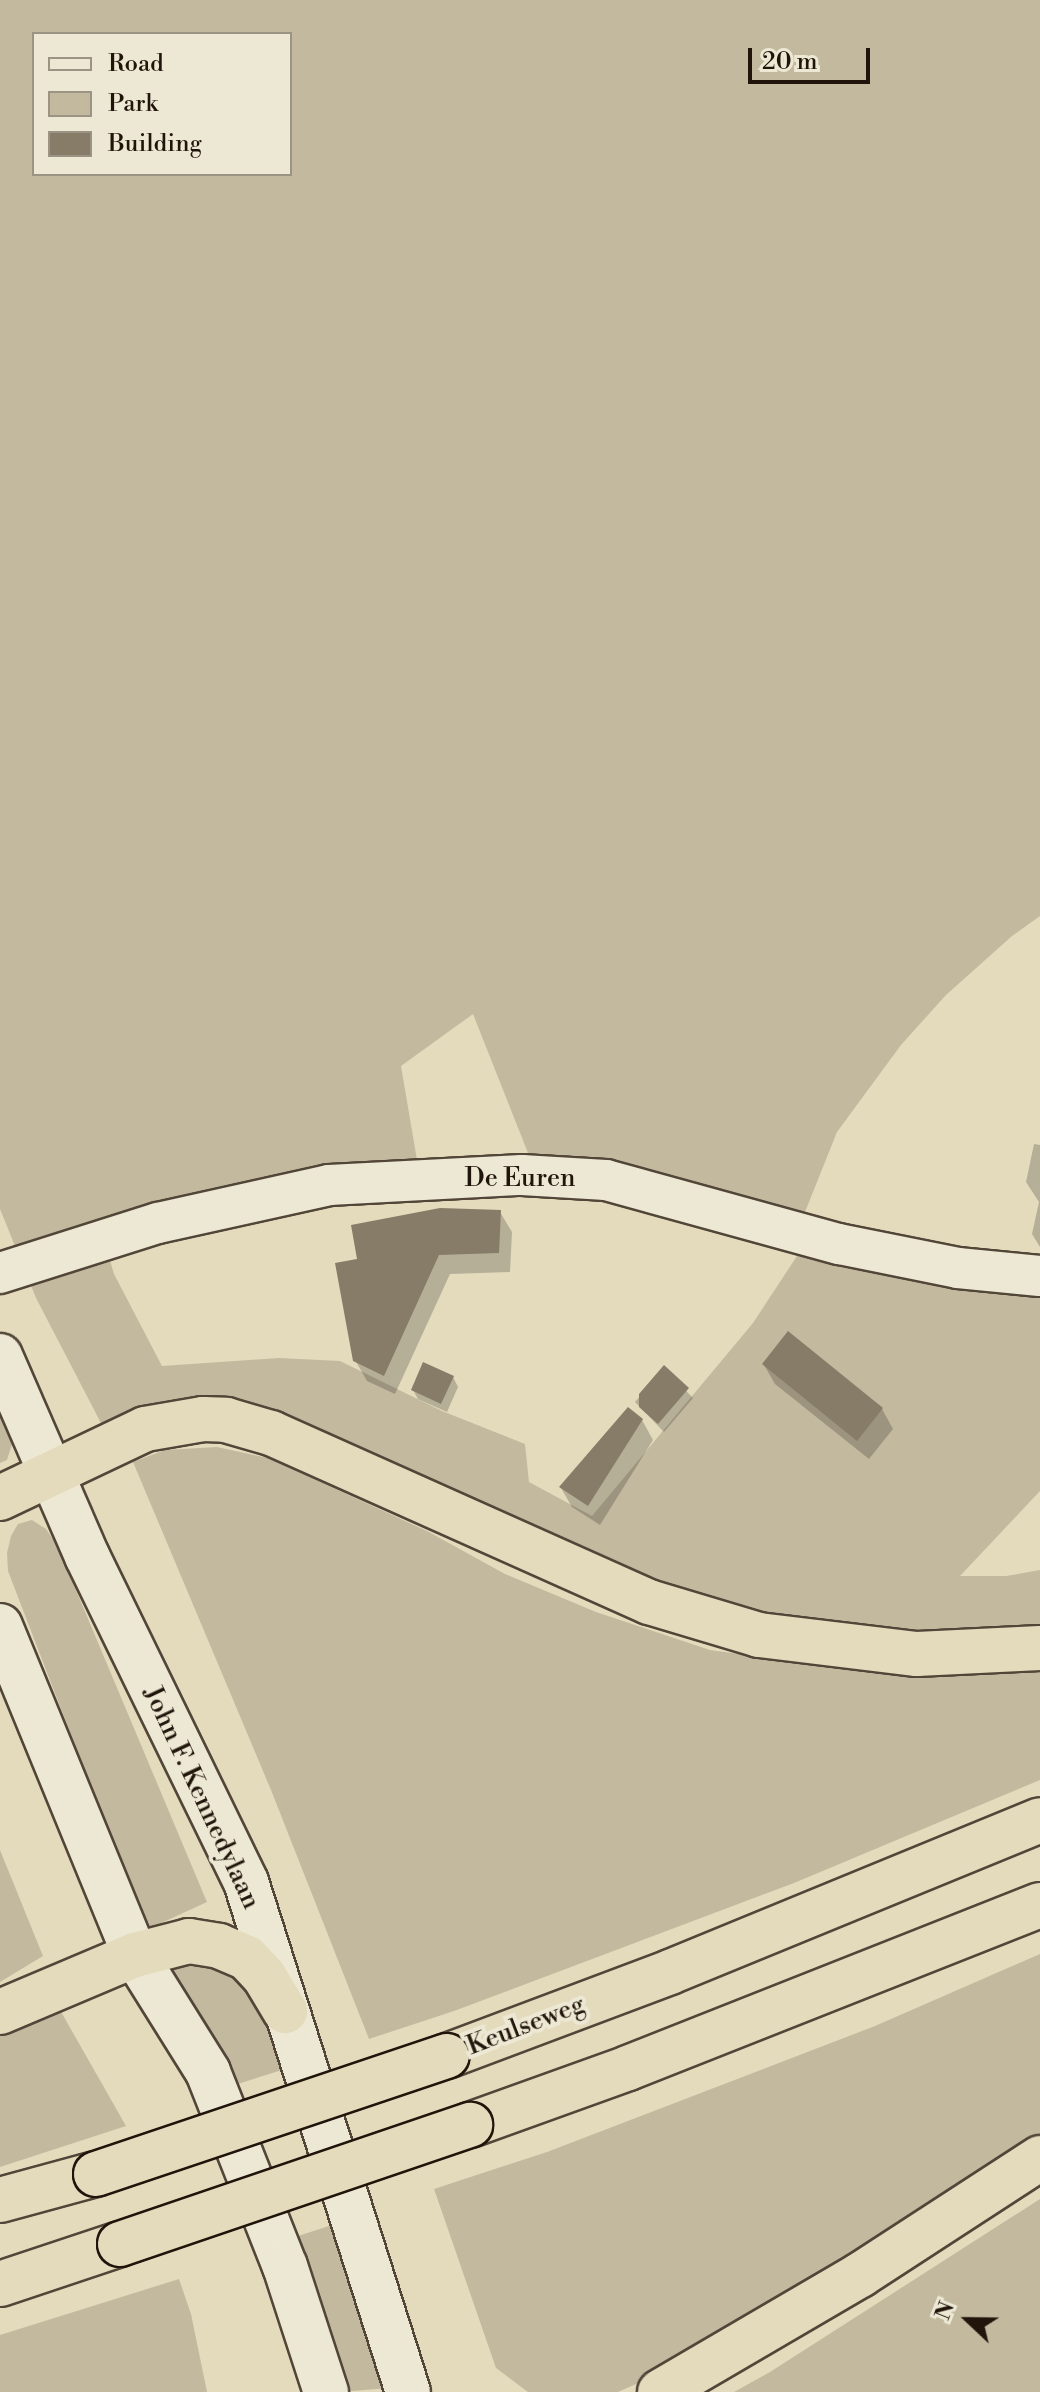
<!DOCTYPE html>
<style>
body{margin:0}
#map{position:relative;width:1040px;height:2392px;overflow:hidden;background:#e4dbbd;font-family:"Libre Bodoni",serif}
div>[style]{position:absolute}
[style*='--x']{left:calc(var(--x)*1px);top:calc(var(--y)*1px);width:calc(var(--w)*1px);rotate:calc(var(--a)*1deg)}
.green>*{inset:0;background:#c3b99f}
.shadow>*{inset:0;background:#0003}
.building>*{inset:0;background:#867c68}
.roads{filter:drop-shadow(2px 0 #524638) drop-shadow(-2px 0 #524638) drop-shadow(0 2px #524638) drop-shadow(0 -2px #524638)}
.minor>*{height:40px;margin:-20px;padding:0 20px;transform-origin:20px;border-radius:20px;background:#ede8d4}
.tertiary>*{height:44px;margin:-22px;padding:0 22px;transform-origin:22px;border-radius:22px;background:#ede8d4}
.trunk>*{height:44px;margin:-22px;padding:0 22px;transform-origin:22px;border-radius:22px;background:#e4dbbd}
.bridges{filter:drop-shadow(2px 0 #21150b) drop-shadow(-2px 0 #21150b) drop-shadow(0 2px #21150b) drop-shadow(0 -2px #21150b)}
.trunk-bridge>*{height:44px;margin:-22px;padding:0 22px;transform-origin:22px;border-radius:22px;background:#e4dbbd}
span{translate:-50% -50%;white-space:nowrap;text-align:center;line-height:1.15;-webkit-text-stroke:8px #ede8d4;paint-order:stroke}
.street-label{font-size:26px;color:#21150b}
.legend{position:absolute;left:32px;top:32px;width:260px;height:144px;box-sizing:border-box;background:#ede8d4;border:2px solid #9b9484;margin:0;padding:10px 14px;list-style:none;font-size:24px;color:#21150b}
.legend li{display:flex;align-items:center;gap:16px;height:40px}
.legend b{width:40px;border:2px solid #9b9484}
.north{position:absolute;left:928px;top:2280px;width:80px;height:80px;-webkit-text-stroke:6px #ede8d4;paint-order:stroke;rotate:292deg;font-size:22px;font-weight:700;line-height:32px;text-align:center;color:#21150b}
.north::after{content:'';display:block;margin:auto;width:28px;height:36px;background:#21150b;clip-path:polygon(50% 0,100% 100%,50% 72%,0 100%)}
.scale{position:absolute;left:748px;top:48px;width:122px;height:36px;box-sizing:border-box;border:4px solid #21150b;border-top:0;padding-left:10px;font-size:24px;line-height:28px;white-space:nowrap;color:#21150b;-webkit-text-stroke:6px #ede8d4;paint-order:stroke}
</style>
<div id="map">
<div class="green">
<div style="clip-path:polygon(evenodd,0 0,1040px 0,1040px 916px,1012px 936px,946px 995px,901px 1045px,837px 1132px,799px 1227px,527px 1168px,528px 1153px,473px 1014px,401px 1066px,417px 1160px,323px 1168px,101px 1231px,114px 1274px,162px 1366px,279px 1358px,340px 1361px,442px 1411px,525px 1444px,529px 1482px,592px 1516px,753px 1323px,799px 1253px,840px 1267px,997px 1294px,1040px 1294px,1040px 1491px,960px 1576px,1006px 1576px,1040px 1570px,1040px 1625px,917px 1630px,765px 1613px,687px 1595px,286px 1424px,103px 1427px,36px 1298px,0 1209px,0 0,34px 34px,290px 34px,290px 174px,34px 174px,34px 34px)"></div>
<div style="clip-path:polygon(0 1408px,13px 1441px,7px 1460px,0 1463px)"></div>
<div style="clip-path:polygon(217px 1447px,268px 1458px,427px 1531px,505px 1574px,596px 1612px,710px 1650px,817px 1665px,941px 1671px,1040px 1660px,1040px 1780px,794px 1883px,454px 2011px,369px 2039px,271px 1790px,133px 1462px,165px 1450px)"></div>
<div style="clip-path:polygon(32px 1520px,46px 1529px,57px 1545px,207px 1902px,146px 1930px,8px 1571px,7px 1553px,11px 1536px,18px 1524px)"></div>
<div style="clip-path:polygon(0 1850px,43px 1956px,0 1982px)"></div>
<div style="clip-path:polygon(1040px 1954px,1040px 2147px,652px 2377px,618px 2392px,528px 2392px,496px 2368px,434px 2189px,547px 2152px,875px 2026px)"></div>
<div style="clip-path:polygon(166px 1958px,208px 1964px,241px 1979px,263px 2006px,282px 2070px,228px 2087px,160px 1964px)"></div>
<div style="clip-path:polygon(60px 2010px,126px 2126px,0 2167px,0 2036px)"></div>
<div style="clip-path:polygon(1040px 2199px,1040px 2392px,734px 2392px,770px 2372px)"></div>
<div style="clip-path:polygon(338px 2223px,389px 2388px,340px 2392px,289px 2239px)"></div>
<div style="clip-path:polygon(179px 2279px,191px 2314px,207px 2392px,0 2392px,0 2335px)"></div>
</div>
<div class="shadow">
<div style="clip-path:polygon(1034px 1144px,1040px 1145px,1040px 1247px,1032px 1234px,1039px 1202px,1026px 1182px)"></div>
<div style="clip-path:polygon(500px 1212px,512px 1232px,510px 1272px,450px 1274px,395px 1394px,367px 1381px,355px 1360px,360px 1260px)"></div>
<div style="clip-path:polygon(764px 1365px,882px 1409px,893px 1429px,869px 1459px,775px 1384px)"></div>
<div style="clip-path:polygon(664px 1368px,693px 1398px,664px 1432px,635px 1402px)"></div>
<div style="clip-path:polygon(453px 1377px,458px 1387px,447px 1412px,418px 1399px,413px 1390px)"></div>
<div style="clip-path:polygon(642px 1420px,653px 1440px,600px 1525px,572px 1507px,561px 1488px)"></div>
</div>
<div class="building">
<div style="clip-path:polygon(440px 1208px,501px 1210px,499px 1253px,439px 1255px,384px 1376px,353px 1361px,335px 1263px,357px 1259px,351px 1225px)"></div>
<div style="clip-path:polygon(788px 1331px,883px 1408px,857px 1441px,762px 1364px)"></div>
<div style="clip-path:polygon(423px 1362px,454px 1376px,441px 1404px,411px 1390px)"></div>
<div style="clip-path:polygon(664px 1365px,689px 1388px,658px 1424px,639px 1407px,639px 1394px)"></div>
<div style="clip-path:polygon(628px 1407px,643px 1419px,588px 1506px,559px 1487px)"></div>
</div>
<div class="roads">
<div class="minor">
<div style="--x:0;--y:1273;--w:166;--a:-17.6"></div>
<div style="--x:158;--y:1223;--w:175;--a:-12.5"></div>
<div style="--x:329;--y:1185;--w:193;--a:-3"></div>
<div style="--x:522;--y:1175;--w:84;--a:3.4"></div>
<div style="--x:606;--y:1180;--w:242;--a:15.4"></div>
<div style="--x:839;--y:1244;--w:121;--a:11.4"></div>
<div style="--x:958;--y:1268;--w:82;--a:5.6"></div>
</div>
<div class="tertiary">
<div style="--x:0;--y:1356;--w:218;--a:66.5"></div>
<div style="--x:87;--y:1556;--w:363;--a:64"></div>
<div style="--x:246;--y:1882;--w:535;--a:72.38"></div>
<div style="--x:0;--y:1626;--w:356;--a:67.7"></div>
<div style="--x:135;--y:1955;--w:138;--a:58"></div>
<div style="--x:208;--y:2072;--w:209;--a:68.4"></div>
<div style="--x:285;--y:2266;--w:133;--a:72"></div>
</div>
<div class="trunk">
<div style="--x:0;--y:1498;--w:161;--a:-25.4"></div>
<div style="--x:145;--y:1429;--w:59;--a:-9.8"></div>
<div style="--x:203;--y:1419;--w:23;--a:2"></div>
<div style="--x:226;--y:1420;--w:47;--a:16.1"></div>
<div style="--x:271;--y:1433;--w:414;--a:24.1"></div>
<div style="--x:649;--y:1602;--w:115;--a:16.7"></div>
<div style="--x:759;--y:1635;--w:159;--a:6.9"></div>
<div style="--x:917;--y:1654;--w:123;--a:-2.8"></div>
<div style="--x:0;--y:2012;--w:147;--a:-22.9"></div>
<div style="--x:135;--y:1955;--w:56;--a:-14.5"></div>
<div style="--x:189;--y:1941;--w:30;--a:9"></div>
<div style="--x:219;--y:1946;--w:30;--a:23"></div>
<div style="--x:247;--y:1958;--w:25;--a:47"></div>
<div style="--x:264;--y:1976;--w:41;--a:59"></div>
<div style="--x:447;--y:2056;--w:238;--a:-20.6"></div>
<div style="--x:670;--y:1972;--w:400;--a:-22.3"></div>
<div style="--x:470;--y:2125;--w:168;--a:-19.8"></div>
<div style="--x:628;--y:2068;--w:443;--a:-21.6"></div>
<div style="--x:0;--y:2200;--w:99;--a:-15.2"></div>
<div style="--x:0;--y:2284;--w:126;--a:-18.4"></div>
<div style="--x:660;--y:2392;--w:232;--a:-30.3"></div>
<div style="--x:860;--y:2275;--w:215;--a:-33"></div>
</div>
</div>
<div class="bridges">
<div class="trunk-bridge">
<div style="--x:96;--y:2174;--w:370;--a:-18.6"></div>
<div style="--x:120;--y:2244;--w:370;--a:-18.8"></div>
</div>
</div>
<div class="street-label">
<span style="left:520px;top:1179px">De Euren</span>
<span style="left:201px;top:1798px;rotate:65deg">John F. Kennedylaan</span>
<span style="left:526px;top:2026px;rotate:-21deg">Keulseweg</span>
</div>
<ul class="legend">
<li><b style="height:10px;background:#ede8d4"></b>Road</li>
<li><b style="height:22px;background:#c3b99f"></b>Park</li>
<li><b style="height:22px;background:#867c68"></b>Building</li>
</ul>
<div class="north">N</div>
<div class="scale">20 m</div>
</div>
